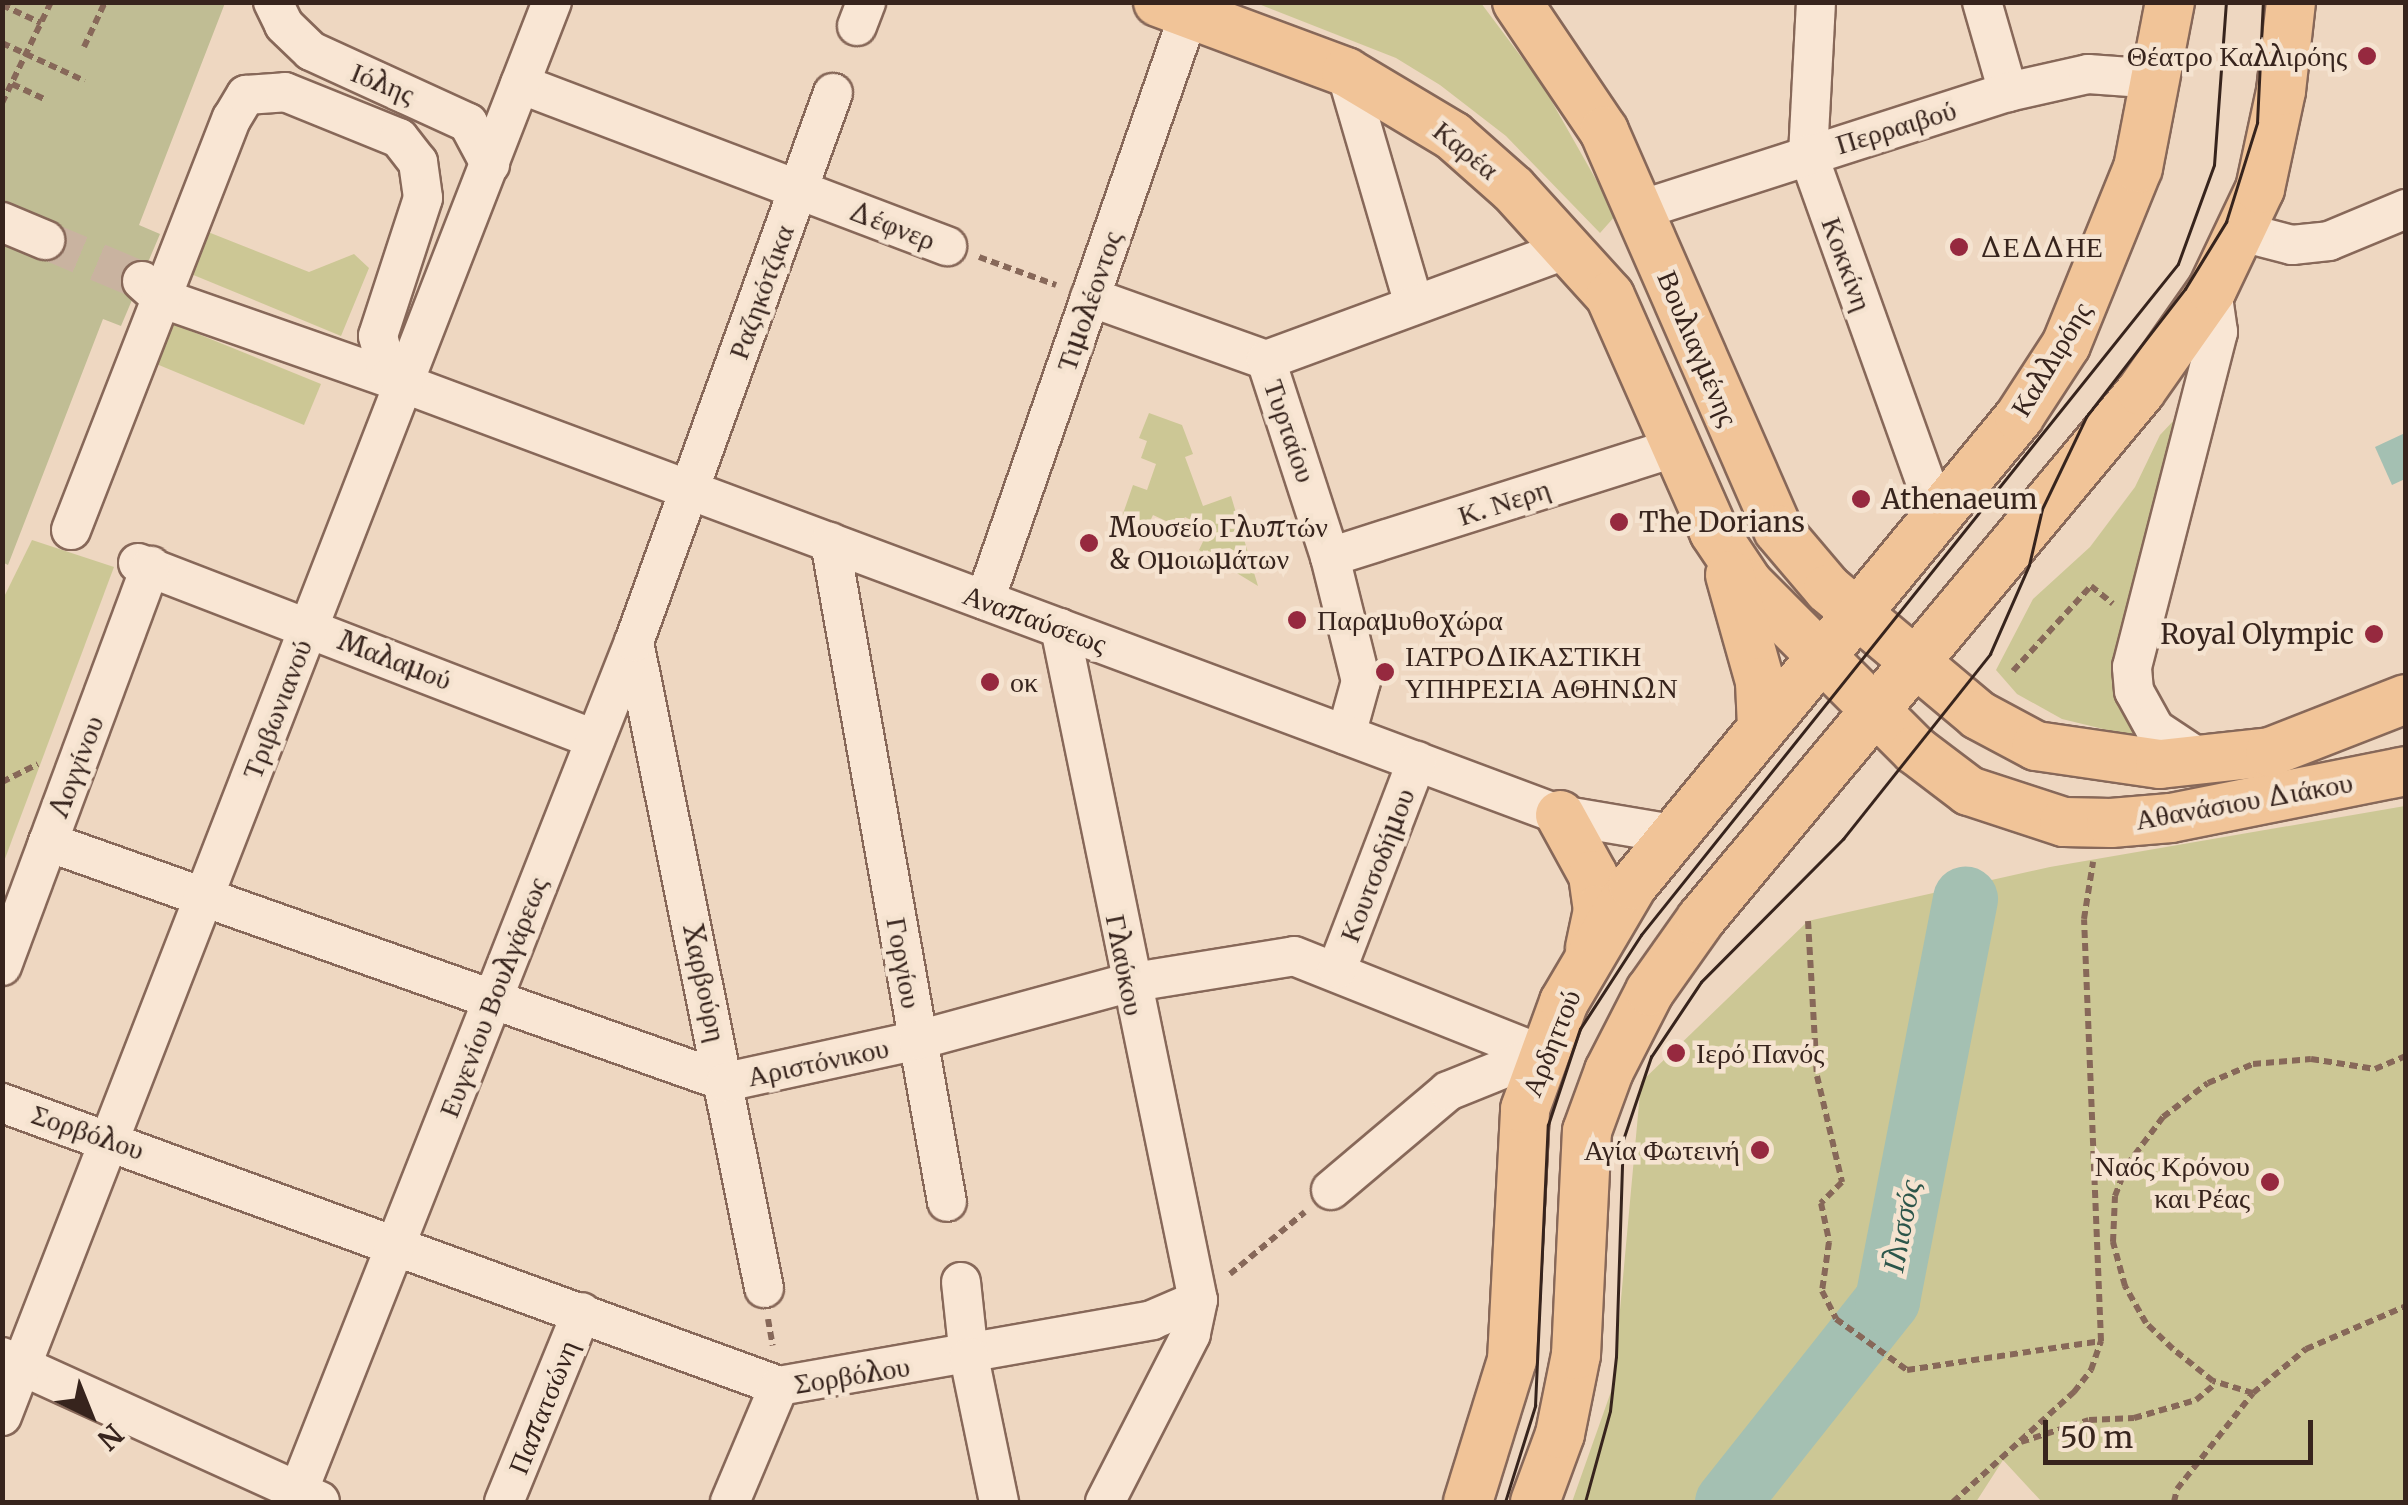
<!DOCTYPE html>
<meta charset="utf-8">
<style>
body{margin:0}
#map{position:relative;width:2408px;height:1505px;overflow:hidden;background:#eed7c1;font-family:Merriweather,serif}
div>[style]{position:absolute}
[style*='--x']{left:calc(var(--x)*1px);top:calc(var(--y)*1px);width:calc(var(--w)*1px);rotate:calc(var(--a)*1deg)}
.green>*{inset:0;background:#ccc795}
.cemetery>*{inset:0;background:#c0bd94}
.water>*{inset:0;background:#a4c0b2}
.river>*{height:65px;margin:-32.5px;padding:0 32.5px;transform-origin:32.5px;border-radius:32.5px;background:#a4c0b2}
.minor-tunnel>*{height:38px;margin-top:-19px;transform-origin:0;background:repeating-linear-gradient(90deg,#c9b3a0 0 38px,transparent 0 57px)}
.path>*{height:6px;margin-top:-3px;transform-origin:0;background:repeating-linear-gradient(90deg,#876859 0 8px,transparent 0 13px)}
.roads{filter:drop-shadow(2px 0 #876859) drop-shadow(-2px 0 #876859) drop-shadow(0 2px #876859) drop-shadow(0 -2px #876859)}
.minor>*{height:38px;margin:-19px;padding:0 19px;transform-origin:19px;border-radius:19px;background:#f9e6d4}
.major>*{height:48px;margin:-24px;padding:0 24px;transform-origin:24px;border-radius:24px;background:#f1c498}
.tram>*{height:2.5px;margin:-1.25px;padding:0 1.25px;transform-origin:1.25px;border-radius:1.25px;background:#37241d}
.dots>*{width:28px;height:28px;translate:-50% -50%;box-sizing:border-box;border:5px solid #f5e3d0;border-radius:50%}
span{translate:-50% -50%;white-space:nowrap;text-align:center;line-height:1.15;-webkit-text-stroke:9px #f5e3d0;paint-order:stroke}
.poi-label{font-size:28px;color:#37241d}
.right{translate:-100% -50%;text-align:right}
.left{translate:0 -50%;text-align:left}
.street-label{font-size:28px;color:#37241d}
.water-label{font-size:30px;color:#2c564b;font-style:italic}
.frame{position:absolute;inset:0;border:5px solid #37241d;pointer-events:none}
.north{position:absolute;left:40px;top:1365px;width:100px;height:100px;-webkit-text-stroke:8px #f5e3d0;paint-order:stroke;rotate:137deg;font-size:28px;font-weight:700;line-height:40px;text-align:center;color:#37241d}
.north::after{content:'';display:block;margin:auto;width:35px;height:45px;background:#37241d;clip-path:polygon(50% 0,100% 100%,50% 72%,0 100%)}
.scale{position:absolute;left:2043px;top:1420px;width:270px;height:45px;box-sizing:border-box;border:5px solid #37241d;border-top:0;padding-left:12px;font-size:30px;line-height:35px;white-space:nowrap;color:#37241d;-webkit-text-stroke:8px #f5e3d0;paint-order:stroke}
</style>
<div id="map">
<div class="green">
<div style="clip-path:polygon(1256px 3px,1481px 3px,1543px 86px,1616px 215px,1600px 233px,1506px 136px,1440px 85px,1396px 58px)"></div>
<div style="clip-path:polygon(208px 232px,309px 272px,354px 254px,369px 268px,341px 336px,191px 274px)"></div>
<div style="clip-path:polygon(171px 323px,321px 384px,304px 425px,154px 363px)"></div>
<div style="clip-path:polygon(2192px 401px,2199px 408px,2111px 665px,2136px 737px,2062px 719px,2017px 694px,1996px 670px,2033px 599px,2090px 547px,2135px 487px,2160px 435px)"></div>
<div style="clip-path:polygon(1149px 413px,1182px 425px,1193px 454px,1185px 457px,1203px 506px,1231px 496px,1258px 586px,1199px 550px,1209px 529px,1185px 517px,1179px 527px,1153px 515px,1141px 540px,1117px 531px,1133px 485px,1147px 490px,1156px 464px,1141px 458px,1147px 441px,1139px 438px)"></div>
<div style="clip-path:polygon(32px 540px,114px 567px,3px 864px,3px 599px)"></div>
<div style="clip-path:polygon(2405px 806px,2405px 1502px,2042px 1502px,2003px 1460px,1976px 1502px,1572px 1502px,1613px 1386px,1641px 1082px,1808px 921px,2050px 867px)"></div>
</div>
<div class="cemetery">
<div style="clip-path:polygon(2px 3px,225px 3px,139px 225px,160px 234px,121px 326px,103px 319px,8px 565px,2px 562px)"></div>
</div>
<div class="water">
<div style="clip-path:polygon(2405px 433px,2405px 479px,2392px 485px,2375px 447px)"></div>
</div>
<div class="river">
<div style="--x:1727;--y:1502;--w:258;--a:-51.6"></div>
<div style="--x:1887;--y:1300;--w:409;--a:-79"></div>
</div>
<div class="minor-tunnel">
<div style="--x:45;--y:240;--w:103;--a:22.8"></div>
</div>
<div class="path">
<div style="--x:2;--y:5;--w:43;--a:24.8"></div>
<div style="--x:2;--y:43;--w:91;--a:24.6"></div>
<div style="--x:84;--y:47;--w:50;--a:-65"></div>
<div style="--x:12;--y:84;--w:38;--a:25"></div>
<div style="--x:2;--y:103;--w:112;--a:-64.1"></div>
<div style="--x:979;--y:257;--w:82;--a:20"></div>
<div style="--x:2013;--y:671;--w:115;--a:-47.5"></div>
<div style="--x:2091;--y:586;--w:28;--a:39"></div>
<div style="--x:2;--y:782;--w:40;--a:-26.6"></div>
<div style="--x:1808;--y:921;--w:155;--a:86.7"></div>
<div style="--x:1817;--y:1076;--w:109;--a:76.7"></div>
<div style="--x:1842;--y:1182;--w:30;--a:135"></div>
<div style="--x:1821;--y:1203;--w:40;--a:78"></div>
<div style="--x:1829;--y:1242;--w:49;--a:98.1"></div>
<div style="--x:1822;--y:1291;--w:31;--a:63"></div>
<div style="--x:1836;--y:1319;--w:87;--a:35.7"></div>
<div style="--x:1907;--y:1370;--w:195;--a:-8.5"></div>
<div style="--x:1230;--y:1274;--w:97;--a:-39.6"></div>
<div style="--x:768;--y:1319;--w:27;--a:80"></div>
<div style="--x:2253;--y:1393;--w:42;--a:-163.3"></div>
<div style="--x:2213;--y:1381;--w:51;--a:-141.3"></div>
<div style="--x:2173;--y:1349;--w:37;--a:-136"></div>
<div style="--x:2146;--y:1323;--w:43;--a:-119.6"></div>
<div style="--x:2125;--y:1286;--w:46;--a:-105.3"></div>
<div style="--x:2113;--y:1242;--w:46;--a:-87.5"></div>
<div style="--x:2115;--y:1196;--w:33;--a:-69"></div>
<div style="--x:2127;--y:1165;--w:60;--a:-53.1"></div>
<div style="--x:2163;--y:1117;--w:56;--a:-37.1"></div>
<div style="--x:2208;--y:1083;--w:49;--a:-22.9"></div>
<div style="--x:2253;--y:1064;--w:58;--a:-4.9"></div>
<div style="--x:2311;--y:1059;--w:65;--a:8.9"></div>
<div style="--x:2375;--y:1069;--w:34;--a:-23"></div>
<div style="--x:2021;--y:1442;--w:71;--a:-17.9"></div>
<div style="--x:2089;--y:1420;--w:45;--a:-2.5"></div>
<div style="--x:2134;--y:1418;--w:65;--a:-16.2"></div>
<div style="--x:2196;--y:1400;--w:26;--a:-40"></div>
<div style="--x:1953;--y:1502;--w:164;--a:-42.3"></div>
<div style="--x:2074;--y:1392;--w:28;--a:-52"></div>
<div style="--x:2091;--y:1370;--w:31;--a:-71"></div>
<div style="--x:2101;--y:1341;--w:422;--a:-92.3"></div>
<div style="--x:2084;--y:919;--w:58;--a:-81"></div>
<div style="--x:2174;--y:1502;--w:13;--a:-77"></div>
<div style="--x:2177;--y:1489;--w:122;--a:-51.6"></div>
<div style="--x:2253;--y:1393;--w:69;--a:-39.7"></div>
<div style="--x:2306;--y:1349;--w:109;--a:-23.3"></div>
</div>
<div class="roads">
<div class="minor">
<div style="--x:273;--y:2;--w:25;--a:64"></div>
<div style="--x:284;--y:25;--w:37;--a:44"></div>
<div style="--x:311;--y:51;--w:173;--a:24.6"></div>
<div style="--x:468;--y:123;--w:47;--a:61.8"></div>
<div style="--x:1816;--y:2;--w:152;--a:93"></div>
<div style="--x:1808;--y:154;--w:386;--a:70.3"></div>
<div style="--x:1982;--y:2;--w:94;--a:73.9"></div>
<div style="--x:857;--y:26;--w:26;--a:-69"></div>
<div style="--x:1346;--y:72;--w:242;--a:73.7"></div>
<div style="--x:520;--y:84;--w:457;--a:20.8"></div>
<div style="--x:1640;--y:210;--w:386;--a:-17.8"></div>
<div style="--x:2008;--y:92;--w:82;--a:-12.7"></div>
<div style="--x:2088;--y:74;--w:70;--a:4.1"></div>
<div style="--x:2;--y:222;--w:47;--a:22.7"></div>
<div style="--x:2242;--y:232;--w:52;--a:14.6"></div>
<div style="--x:2292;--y:245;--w:37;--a:-6"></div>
<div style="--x:2329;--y:241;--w:83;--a:-22.6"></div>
<div style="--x:142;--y:281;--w:25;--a:42"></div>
<div style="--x:161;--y:298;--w:242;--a:19.3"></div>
<div style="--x:1090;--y:297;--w:187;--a:19.7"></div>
<div style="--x:1266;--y:360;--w:207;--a:72"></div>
<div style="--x:1330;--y:557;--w:128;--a:76"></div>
<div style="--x:1361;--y:681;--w:56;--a:105.5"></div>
<div style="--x:1266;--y:360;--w:325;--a:-20.2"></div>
<div style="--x:71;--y:530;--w:442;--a:-68.7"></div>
<div style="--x:232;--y:118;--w:27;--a:-59"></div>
<div style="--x:246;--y:95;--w:39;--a:-4"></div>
<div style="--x:285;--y:92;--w:123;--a:22"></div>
<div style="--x:399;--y:138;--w:31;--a:52"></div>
<div style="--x:418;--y:162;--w:36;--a:82"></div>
<div style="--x:423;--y:198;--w:145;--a:108.1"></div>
<div style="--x:378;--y:336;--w:43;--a:75.3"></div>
<div style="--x:389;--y:378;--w:1250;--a:20.46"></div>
<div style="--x:1560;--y:815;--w:114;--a:9.6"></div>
<div style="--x:830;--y:542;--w:670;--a:79.95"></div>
<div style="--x:1330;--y:557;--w:364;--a:-17.6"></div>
<div style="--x:138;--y:563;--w:490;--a:21.1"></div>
<div style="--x:985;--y:600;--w:633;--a:-70.82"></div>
<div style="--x:1060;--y:628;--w:686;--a:78.4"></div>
<div style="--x:1198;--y:1300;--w:35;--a:102"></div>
<div style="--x:1191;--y:1334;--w:189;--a:117.1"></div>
<div style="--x:634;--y:642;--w:659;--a:78.62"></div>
<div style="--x:2205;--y:762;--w:60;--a:-146.6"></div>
<div style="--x:2155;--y:729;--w:43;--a:-118.9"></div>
<div style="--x:2134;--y:691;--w:24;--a:-95"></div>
<div style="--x:2132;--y:667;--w:346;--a:-75.6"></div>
<div style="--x:2218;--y:332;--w:42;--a:-98.1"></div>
<div style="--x:48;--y:842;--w:719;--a:19.49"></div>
<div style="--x:726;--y:1082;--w:197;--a:-12.3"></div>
<div style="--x:918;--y:1040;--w:218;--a:-15.2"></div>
<div style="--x:1128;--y:983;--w:168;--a:-9.2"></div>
<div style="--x:1294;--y:956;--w:265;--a:21.7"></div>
<div style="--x:2;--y:966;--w:427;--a:-69.6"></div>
<div style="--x:1337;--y:969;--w:223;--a:-69"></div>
<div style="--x:2;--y:1103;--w:827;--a:20.01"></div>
<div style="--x:779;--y:1386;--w:379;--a:-10"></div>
<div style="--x:1152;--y:1320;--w:50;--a:-23.5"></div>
<div style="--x:1331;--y:1190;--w:153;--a:-40.2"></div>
<div style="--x:1448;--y:1091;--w:99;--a:-21.9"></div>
<div style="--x:961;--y:1282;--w:75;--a:83.9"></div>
<div style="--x:969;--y:1357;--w:148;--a:78.3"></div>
<div style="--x:2;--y:1357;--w:349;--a:24.4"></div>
<div style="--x:2;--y:1416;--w:1517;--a:-68.75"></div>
<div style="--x:294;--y:1502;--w:925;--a:-68.43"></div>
<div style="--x:634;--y:642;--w:584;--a:-70.08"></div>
<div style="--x:504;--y:1502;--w:205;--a:-67.7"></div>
<div style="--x:730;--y:1502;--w:126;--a:-67.1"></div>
</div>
<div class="major">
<div style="--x:1158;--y:2;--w:201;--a:20.4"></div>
<div style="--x:1346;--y:72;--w:125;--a:30.9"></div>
<div style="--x:1453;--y:136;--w:80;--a:41.5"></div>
<div style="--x:1513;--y:189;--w:144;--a:47.8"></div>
<div style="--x:1610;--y:296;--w:258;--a:66.2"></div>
<div style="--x:1714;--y:532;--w:63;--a:56.1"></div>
<div style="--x:1749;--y:584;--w:235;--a:45"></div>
<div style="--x:1915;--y:750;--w:68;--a:37.2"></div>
<div style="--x:1969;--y:791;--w:100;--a:18.1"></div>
<div style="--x:2064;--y:822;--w:47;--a:1.2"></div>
<div style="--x:2111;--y:823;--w:60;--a:-4.8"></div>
<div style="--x:2171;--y:818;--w:240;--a:-11.3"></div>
<div style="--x:1517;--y:2;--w:156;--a:56"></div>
<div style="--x:1604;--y:131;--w:435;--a:66.4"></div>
<div style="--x:1778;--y:530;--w:77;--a:49.7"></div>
<div style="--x:1828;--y:589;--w:196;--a:40"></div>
<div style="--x:1978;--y:715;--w:66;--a:28.1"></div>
<div style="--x:2036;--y:746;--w:125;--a:8.3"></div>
<div style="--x:2160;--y:764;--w:111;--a:-6.2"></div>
<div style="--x:2270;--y:752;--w:146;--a:-21.3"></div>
<div style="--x:1730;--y:575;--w:111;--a:74.3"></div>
<div style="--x:1760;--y:682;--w:45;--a:87.5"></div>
<div style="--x:1560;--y:815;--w:68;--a:61.2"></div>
<div style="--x:1593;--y:875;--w:35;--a:82"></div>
<div style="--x:1598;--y:910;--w:39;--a:102"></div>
<div style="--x:1468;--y:1502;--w:149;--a:-72.8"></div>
<div style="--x:1512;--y:1360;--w:251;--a:-87"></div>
<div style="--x:1525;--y:1109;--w:114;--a:-70"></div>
<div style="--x:1564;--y:1002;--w:136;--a:-59.5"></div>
<div style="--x:1633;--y:885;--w:607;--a:-50.48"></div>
<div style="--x:2019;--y:417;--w:86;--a:-56.9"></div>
<div style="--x:2066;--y:345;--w:191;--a:-67.9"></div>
<div style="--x:2138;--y:168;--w:169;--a:-79.1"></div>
<div style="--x:1535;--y:1502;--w:72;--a:-69.8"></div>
<div style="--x:1560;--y:1434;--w:81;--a:-78.6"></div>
<div style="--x:1576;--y:1355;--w:224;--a:-87.2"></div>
<div style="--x:1587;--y:1131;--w:64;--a:-69.9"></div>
<div style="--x:1609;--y:1071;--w:90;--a:-62.9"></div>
<div style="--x:1650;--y:991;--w:88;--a:-54.7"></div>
<div style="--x:1701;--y:919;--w:687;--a:-50.19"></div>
<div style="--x:2141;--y:391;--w:123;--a:-54.9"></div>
<div style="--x:2212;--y:290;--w:112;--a:-64.6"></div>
<div style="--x:2260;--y:189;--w:100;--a:-77.9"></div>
<div style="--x:2281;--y:91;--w:90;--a:-83.6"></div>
</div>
</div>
<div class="tram">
<div style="--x:1505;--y:1502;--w:101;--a:-72.6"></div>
<div style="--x:1535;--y:1406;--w:281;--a:-87.4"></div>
<div style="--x:1548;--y:1125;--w:101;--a:-71.6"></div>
<div style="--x:1580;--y:1029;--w:112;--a:-57"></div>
<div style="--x:1641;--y:935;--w:859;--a:-51.33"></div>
<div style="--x:2178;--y:264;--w:105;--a:-70"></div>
<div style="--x:2214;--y:165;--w:163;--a:-85.8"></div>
<div style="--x:1585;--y:1502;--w:94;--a:-74.6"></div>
<div style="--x:1610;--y:1411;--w:54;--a:-83.7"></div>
<div style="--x:1616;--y:1357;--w:217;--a:-88.2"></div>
<div style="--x:1623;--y:1140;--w:88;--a:-71.4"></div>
<div style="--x:1651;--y:1057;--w:90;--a:-56.3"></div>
<div style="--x:1701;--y:982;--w:202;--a:-45.2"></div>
<div style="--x:1843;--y:839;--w:236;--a:-51.5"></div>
<div style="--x:1990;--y:654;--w:97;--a:-66.3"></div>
<div style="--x:2029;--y:565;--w:57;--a:-76.9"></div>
<div style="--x:2042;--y:509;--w:102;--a:-64.4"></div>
<div style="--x:2086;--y:417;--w:162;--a:-52.3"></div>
<div style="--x:2185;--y:289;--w:79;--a:-58.5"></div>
<div style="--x:2226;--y:222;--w:104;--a:-72.6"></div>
<div style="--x:2257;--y:123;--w:121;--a:-87.2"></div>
</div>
<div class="dots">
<div style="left:2367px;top:56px;background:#96293f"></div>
<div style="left:1959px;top:247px;background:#96293f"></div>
<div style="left:1861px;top:499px;background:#96293f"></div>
<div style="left:1619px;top:522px;background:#96293f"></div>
<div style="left:1089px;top:543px;background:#96293f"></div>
<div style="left:1297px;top:620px;background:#96293f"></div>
<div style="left:2374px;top:634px;background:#96293f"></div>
<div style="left:1385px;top:672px;background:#96293f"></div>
<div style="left:990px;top:682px;background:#96293f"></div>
<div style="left:1676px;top:1053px;background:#96293f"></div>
<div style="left:1760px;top:1150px;background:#96293f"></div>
<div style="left:2270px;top:1182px;background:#96293f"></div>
</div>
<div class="poi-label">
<span class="right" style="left:2347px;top:56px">Θέατρο Καλλιρόης</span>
<span class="left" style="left:1979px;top:247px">ΔΕΔΔΗΕ</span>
<span class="left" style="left:1881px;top:499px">Athenaeum</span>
<span class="left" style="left:1639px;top:522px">The Dorians</span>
<span class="left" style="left:1109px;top:543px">Μουσείο Γλυπτών<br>&amp; Ομοιωμάτων</span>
<span class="left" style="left:1317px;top:620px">Παραμυθοχώρα</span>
<span class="right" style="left:2354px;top:634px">Royal Olympic</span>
<span class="left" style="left:1405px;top:672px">ΙΑΤΡΟΔΙΚΑΣΤΙΚΗ<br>ΥΠΗΡΕΣΙΑ ΑΘΗΝΩΝ</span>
<span class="left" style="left:1010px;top:682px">οκ</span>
<span class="left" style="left:1696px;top:1053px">Ιερό Πανός</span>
<span class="right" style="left:1740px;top:1150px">Αγία Φωτεινή</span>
<span class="right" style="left:2250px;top:1182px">Ναός Κρόνου<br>και Ρέας</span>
</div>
<div class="street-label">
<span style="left:383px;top:83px;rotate:22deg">Ιόλης</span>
<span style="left:1896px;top:127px;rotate:-17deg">Περραιβού</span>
<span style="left:1466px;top:150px;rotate:39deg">Καρέα</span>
<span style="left:892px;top:225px;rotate:21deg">Δέφνερ</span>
<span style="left:1847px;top:264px;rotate:70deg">Κοκκίνη</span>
<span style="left:761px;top:292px;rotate:-70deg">Ραζηκότζικα</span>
<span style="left:1089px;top:301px;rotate:-71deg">Τιμολέοντος</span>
<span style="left:1698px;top:348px;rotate:67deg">Βουλιαγμένης</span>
<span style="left:2051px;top:359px;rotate:-59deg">Καλλιρόης</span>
<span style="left:1290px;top:431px;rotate:71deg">Τυρταίου</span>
<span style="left:1504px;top:502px;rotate:-18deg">Κ. Νερη</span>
<span style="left:1035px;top:619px;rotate:20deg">Αναπαύσεως</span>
<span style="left:395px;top:660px;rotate:21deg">Μαλαμού</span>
<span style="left:277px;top:709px;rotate:-69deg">Τριβωνιανού</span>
<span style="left:76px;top:766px;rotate:-69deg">Λογγίνου</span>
<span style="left:2244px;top:801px;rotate:-10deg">Αθανάσιου Διάκου</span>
<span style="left:1377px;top:865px;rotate:-69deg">Κουτσοδήμου</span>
<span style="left:904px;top:963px;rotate:80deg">Γοργίου</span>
<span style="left:1125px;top:965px;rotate:79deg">Γλαύκου</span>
<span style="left:705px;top:983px;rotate:78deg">Χαρβούρη</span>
<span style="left:493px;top:997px;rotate:-69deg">Ευγενίου Βουλγάρεως</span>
<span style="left:1551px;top:1043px;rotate:-68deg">Αρδηττού</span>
<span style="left:818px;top:1062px;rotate:-12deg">Αριστόνικου</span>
<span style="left:88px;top:1132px;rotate:19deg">Σορβόλου</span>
<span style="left:852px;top:1375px;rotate:-9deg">Σορβόλου</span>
<span style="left:543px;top:1407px;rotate:-68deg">Παπατσώνη</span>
</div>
<div class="water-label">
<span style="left:1901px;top:1226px;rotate:-79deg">Ιλισσός</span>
</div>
<div class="frame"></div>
<div class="north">N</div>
<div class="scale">50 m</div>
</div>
